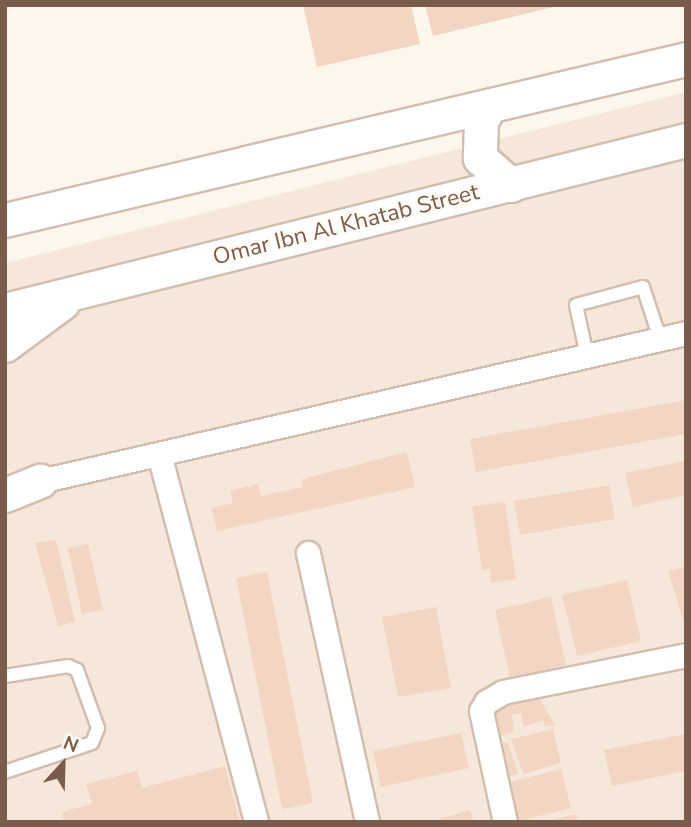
<!DOCTYPE html>
<style>
body{margin:0}
#map{position:relative;width:691px;height:827px;overflow:hidden;background:#fdf6ec;font-family:"Nunito Sans",sans-serif}
div>[style]{position:absolute}
[style*='--x']{left:calc(var(--x)*1px);top:calc(var(--y)*1px);width:calc(var(--w)*1px);rotate:calc(var(--a)*1deg)}
.residential>*{inset:0;background:#f5e8da}
.building>*{inset:0;background:#f3d5c3}
.roads{filter:drop-shadow(2px 0 #d1beb0) drop-shadow(-2px 0 #d1beb0) drop-shadow(0 2px #d1beb0) drop-shadow(0 -2px #d1beb0)}
.lane>*{height:12px;margin:-6px;padding:0 6px;transform-origin:6px;border-radius:6px;background:#fff}
.street>*{height:23px;margin:-11.5px;padding:0 11.5px;transform-origin:11.5px;border-radius:11.5px;background:#fff}
.secondary>*{height:33px;margin:-16.5px;padding:0 16.5px;transform-origin:16.5px;border-radius:16.5px;background:#fff}
span{translate:-50% -50%;white-space:nowrap;text-align:center;line-height:1.15;-webkit-text-stroke:5px #fffaf3;paint-order:stroke}
.street-label{font-size:23px;color:#7a5c4d}
.frame{position:absolute;inset:0;border:7px solid #7a5c4d;pointer-events:none}
.north{position:absolute;left:28px;top:729px;width:70px;height:70px;-webkit-text-stroke:5px #fffaf3;paint-order:stroke;rotate:22deg;font-size:19px;font-weight:700;line-height:28px;text-align:center;color:#7a5c4d}
.north::after{content:'';display:block;margin:auto;width:24px;height:32px;background:#7a5c4d;clip-path:polygon(50% 0,100% 100%,50% 72%,0 100%)}
</style>
<div id="map">
<div class="residential">
<div style="clip-path:polygon(686px 92px,686px 822px,5px 822px,5px 263px)"></div>
</div>
<div class="building">
<div style="clip-path:polygon(303px 5px,411px 5px,420px 44px,317px 67px)"></div>
<div style="clip-path:polygon(425px 5px,558px 5px,558px 6px,433px 36px)"></div>
<div style="clip-path:polygon(686px 400px,686px 434px,476px 472px,470px 439px)"></div>
<div style="clip-path:polygon(407px 452px,415px 487px,217px 531px,212px 508px,233px 503px,230px 491px,258px 484px,261px 496px,303px 487px,302px 479px)"></div>
<div style="clip-path:polygon(686px 461px,686px 495px,633px 507px,625px 473px)"></div>
<div style="clip-path:polygon(609px 485px,615px 519px,520px 535px,514px 501px)"></div>
<div style="clip-path:polygon(505px 502px,516px 579px,491px 583px,490px 569px,482px 570px,472px 506px)"></div>
<div style="clip-path:polygon(56px 540px,75px 622px,58px 626px,35px 543px)"></div>
<div style="clip-path:polygon(88px 544px,103px 610px,82px 614px,68px 548px)"></div>
<div style="clip-path:polygon(686px 567px,686px 626px,685px 626px,668px 571px)"></div>
<div style="clip-path:polygon(267px 572px,313px 803px,282px 809px,236px 578px)"></div>
<div style="clip-path:polygon(627px 580px,641px 641px,577px 656px,562px 595px)"></div>
<div style="clip-path:polygon(551px 597px,566px 665px,510px 678px,495px 610px)"></div>
<div style="clip-path:polygon(436px 607px,451px 688px,398px 697px,382px 617px)"></div>
<div style="clip-path:polygon(535px 691px,555px 725px,545px 727px,543px 720px,524px 727px,521px 713px,512px 715px,514px 732px,493px 739px,486px 712px)"></div>
<div style="clip-path:polygon(553px 729px,561px 763px,523px 774px,511px 739px)"></div>
<div style="clip-path:polygon(461px 733px,469px 768px,381px 787px,373px 751px)"></div>
<div style="clip-path:polygon(686px 734px,686px 771px,612px 786px,604px 750px)"></div>
<div style="clip-path:polygon(508px 742px,518px 774px,503px 778px,493px 745px)"></div>
<div style="clip-path:polygon(225px 766px,240px 822px,64px 822px,62px 812px,92px 804px,86px 784px,137px 771px,142px 788px)"></div>
<div style="clip-path:polygon(561px 769px,571px 808px,515px 822px,502px 784px)"></div>
<div style="clip-path:polygon(470px 810px,474px 822px,432px 822px,432px 821px)"></div>
<div style="clip-path:polygon(576px 814px,578px 822px,546px 822px,546px 821px)"></div>
</div>
<div class="roads">
<div class="lane">
<div style="--x:587;--y:356;--w:52;--a:-102.2"></div>
<div style="--x:576;--y:305;--w:69;--a:-15"></div>
<div style="--x:643;--y:287;--w:55;--a:71.9"></div>
<div style="--x:5;--y:676;--w:64;--a:-9"></div>
<div style="--x:68;--y:666;--w:10;--a:24"></div>
<div style="--x:77;--y:670;--w:62;--a:70.1"></div>
<div style="--x:98;--y:728;--w:16;--a:112"></div>
<div style="--x:92;--y:743;--w:92;--a:161.6"></div>
</div>
<div class="street">
<div style="--x:159;--y:454;--w:381;--a:75.2"></div>
<div style="--x:40;--y:481;--w:663;--a:-12.9"></div>
<div style="--x:308;--y:553;--w:275;--a:77.6"></div>
<div style="--x:505;--y:822;--w:114;--a:-102.2"></div>
<div style="--x:481;--y:711;--w:10;--a:-61"></div>
<div style="--x:486;--y:702;--w:20;--a:-30"></div>
<div style="--x:503;--y:692;--w:187;--a:-11.4"></div>
</div>
<div class="secondary">
<div style="--x:489;--y:106;--w:18;--a:117"></div>
<div style="--x:481;--y:122;--w:36;--a:92"></div>
<div style="--x:480;--y:158;--w:41;--a:41.1"></div>
<div style="--x:5;--y:220;--w:700;--a:-13.3"></div>
<div style="--x:5;--y:310;--w:702;--a:-14.02"></div>
<div style="--x:5;--y:345;--w:71;--a:-36.4"></div>
<div style="--x:5;--y:495;--w:38;--a:-22"></div>
</div>
</div>
<div class="street-label">
<span style="left:346px;top:225px;rotate:-14deg">Omar Ibn Al Khatab Street</span>
</div>
<div class="frame"></div>
<div class="north">N</div>
</div>
